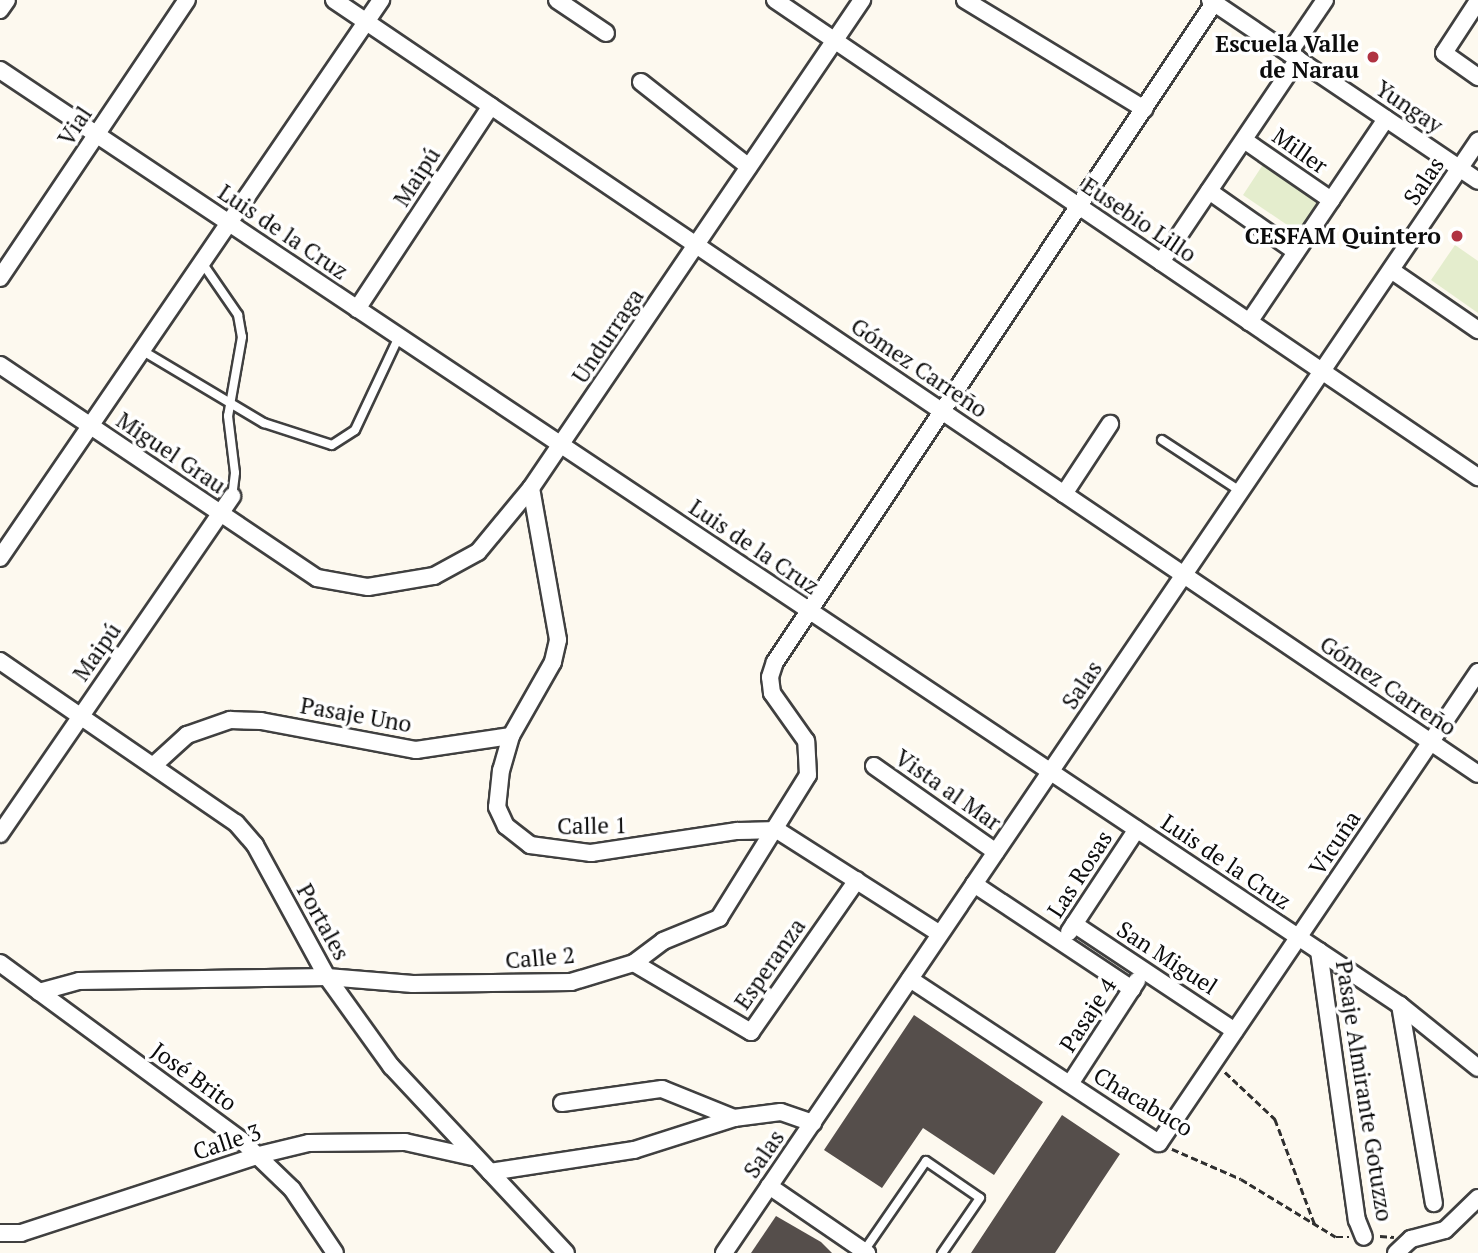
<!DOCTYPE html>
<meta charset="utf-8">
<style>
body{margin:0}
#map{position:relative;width:1478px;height:1253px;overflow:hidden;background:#fdf9ef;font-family:"PT Serif",serif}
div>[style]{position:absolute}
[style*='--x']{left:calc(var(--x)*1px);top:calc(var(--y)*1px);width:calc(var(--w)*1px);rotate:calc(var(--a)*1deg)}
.pitch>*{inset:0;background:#e4edcd}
.building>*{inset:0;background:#554e4b}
.path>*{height:2.5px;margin-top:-1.25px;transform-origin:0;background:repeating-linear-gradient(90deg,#2f2f2f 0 7px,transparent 0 10.5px)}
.roads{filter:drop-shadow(2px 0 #404040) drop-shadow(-2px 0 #404040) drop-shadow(0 2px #404040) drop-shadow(0 -2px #404040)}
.lane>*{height:8px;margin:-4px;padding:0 4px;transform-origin:4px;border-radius:4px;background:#fff}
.street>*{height:16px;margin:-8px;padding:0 8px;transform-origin:8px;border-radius:8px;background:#fff}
.dots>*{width:19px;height:19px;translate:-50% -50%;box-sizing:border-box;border:4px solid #fff;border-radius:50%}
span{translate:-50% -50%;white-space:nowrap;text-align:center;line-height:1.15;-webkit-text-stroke:7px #fff;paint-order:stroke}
.poi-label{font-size:23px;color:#0d0d0d;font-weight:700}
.right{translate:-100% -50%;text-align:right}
.street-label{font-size:23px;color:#0d0d0d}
</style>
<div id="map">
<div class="pitch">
<div style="clip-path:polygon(1266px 160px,1322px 198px,1299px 233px,1243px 195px)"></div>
<div style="clip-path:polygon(1455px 245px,1478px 261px,1478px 313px,1431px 280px)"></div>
</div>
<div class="building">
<div style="clip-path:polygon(914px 1015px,1043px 1102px,994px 1175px,923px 1128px,882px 1188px,824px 1150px)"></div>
<div style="clip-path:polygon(1062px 1115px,1120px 1154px,1100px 1184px,1055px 1253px,971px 1253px)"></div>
<div style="clip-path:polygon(776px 1216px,821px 1242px,832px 1253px,751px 1253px)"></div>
</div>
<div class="path">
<div style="--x:1225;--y:1072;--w:69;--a:43.2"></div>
<div style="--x:1275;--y:1119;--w:113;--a:69.3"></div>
<div style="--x:1172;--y:1149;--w:75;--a:23.5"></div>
<div style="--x:1241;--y:1179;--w:111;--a:31.4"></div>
<div style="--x:1336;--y:1237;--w:13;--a:0"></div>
<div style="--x:1380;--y:1236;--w:14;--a:4"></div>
</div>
<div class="roads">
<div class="lane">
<div style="--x:203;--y:264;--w:62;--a:55.5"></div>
<div style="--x:238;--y:315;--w:22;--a:80"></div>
<div style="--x:242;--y:337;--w:80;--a:100"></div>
<div style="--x:228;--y:416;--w:57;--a:83"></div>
<div style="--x:235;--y:473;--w:23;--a:97"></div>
<div style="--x:143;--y:351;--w:141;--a:30.8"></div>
<div style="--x:264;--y:423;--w:71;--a:17.9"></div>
<div style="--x:332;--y:445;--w:27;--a:-33"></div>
<div style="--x:355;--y:430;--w:96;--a:-64.8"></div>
<div style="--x:1162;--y:440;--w:93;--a:33.2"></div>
<div style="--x:864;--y:1251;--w:109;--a:-55.4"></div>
<div style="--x:926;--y:1161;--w:65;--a:34.4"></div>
<div style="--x:980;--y:1198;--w:67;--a:124.6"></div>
</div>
<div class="street">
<div style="--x:334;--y:0;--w:1381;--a:34.08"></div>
<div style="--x:557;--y:0;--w:59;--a:34"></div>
<div style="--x:775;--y:0;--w:850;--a:34.16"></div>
<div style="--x:965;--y:0;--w:210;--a:31.3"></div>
<div style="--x:1210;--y:0;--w:323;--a:34"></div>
<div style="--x:1478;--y:1;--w:62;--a:123.2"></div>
<div style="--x:1444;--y:53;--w:42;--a:35.2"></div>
<div style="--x:0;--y:10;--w:12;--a:-55"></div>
<div style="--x:1289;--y:53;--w:64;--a:-55.8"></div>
<div style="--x:0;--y:70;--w:1684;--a:33.74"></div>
<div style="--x:1400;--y:1005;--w:100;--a:38.9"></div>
<div style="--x:641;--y:82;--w:137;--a:38.2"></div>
<div style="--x:1244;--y:140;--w:106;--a:34.6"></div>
<div style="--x:1209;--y:191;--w:106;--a:35"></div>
<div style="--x:1161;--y:262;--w:245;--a:-56"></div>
<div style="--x:1391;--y:270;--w:106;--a:34.6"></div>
<div style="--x:0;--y:278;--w:335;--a:-56.1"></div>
<div style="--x:357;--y:309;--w:243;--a:-56.6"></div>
<div style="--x:1249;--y:322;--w:245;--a:-56"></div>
<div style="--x:0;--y:365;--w:382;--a:33.9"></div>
<div style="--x:317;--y:578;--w:52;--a:10"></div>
<div style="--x:368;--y:587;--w:67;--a:-9.5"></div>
<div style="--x:434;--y:576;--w:50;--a:-28.6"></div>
<div style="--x:478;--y:552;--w:83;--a:-50.4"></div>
<div style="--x:531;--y:488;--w:590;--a:-55.85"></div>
<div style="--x:531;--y:488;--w:154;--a:79.9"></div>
<div style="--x:558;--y:640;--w:23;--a:103"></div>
<div style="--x:553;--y:662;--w:85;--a:119.6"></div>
<div style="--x:511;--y:736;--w:35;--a:106"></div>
<div style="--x:501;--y:770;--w:37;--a:96"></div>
<div style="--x:497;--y:807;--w:21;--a:65"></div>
<div style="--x:506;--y:826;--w:31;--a:38"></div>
<div style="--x:530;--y:845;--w:62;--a:7.5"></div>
<div style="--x:591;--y:853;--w:148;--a:-8.6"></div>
<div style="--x:737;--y:831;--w:40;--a:-1.4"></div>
<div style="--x:1064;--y:494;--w:84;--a:-56.7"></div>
<div style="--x:0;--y:558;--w:676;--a:-55.67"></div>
<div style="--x:0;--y:661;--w:286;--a:34.5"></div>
<div style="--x:236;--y:823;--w:29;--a:49"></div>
<div style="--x:255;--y:845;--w:150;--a:61.4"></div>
<div style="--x:327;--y:977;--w:110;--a:54.3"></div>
<div style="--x:391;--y:1066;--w:256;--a:46.9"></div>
<div style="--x:154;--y:765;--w:45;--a:-42.3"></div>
<div style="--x:187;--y:735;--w:46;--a:-19.2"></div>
<div style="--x:230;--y:720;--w:31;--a:2"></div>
<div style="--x:261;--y:721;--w:158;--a:10.6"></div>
<div style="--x:416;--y:750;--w:96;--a:-8.4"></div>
<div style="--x:874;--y:766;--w:149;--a:35.2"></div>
<div style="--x:777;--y:830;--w:193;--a:32.5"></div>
<div style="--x:0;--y:834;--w:410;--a:-55.5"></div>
<div style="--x:974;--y:884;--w:190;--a:33.6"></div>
<div style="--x:1074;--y:924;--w:193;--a:33.6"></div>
<div style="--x:1069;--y:932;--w:123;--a:-56.6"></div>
<div style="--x:1319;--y:951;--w:272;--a:82"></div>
<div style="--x:1357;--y:1220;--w:18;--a:68"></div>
<div style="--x:0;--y:963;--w:299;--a:36.3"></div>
<div style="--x:241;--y:1140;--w:71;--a:43.9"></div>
<div style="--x:292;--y:1189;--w:77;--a:56.1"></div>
<div style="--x:634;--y:963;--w:136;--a:30.5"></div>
<div style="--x:751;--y:1032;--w:185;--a:-55.1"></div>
<div style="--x:910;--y:979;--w:298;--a:33.4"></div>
<div style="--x:1159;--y:1143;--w:569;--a:-55.89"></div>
<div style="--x:39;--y:992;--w:41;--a:-15.4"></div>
<div style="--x:79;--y:981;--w:248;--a:-0.9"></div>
<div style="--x:327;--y:977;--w:86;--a:4.7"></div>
<div style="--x:413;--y:984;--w:158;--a:-0.7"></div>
<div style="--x:571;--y:982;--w:66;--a:-16.8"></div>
<div style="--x:634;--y:963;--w:36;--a:-37"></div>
<div style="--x:663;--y:941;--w:61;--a:-22.3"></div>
<div style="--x:719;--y:918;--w:168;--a:-58.1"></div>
<div style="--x:808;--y:775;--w:34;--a:-93"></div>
<div style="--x:806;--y:741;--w:59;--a:-125.3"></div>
<div style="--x:772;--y:693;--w:16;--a:-97"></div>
<div style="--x:770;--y:677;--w:16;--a:-72"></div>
<div style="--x:775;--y:662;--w:795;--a:-56.33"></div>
<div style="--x:1400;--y:1005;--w:201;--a:80.3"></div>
<div style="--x:1070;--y:1084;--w:123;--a:-57"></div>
<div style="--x:562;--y:1103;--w:101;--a:-8"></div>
<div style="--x:662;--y:1089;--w:78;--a:21.9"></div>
<div style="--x:490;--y:1172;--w:146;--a:-8.7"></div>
<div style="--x:634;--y:1150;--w:105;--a:-17.7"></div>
<div style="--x:734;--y:1118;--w:47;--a:-7.3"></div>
<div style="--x:781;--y:1112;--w:34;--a:19"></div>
<div style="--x:769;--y:1186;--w:119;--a:34.4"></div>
<div style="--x:0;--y:1233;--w:21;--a:0"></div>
<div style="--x:21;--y:1233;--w:250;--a:-18.1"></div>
<div style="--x:259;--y:1155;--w:51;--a:-13.5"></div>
<div style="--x:309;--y:1143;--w:96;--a:-0.6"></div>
<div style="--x:405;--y:1142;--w:69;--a:12.6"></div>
<div style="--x:724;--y:1253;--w:1344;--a:-55.86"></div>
<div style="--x:1396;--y:1253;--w:21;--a:-43"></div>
<div style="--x:1411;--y:1239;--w:35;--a:-15"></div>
<div style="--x:1445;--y:1230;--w:46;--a:-44.1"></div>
</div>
</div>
<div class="dots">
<div style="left:1373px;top:57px;background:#b03342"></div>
<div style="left:1457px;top:236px;background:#b03342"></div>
</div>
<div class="poi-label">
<span class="right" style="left:1359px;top:57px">Escuela Valle<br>de Narau</span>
<span class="right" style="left:1441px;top:236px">CESFAM Quintero</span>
</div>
<div class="street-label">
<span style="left:1409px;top:107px;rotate:34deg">Yungay</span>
<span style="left:75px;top:126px;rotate:-56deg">Vial</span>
<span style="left:1300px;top:151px;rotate:35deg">Miller</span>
<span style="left:417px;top:177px;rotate:-57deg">Maipú</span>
<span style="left:1424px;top:181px;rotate:-56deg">Salas</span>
<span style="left:1139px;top:220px;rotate:34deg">Eusebio Lillo</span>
<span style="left:283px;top:232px;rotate:34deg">Luis de la Cruz</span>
<span style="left:608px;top:336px;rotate:-56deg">Undurraga</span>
<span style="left:919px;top:368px;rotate:34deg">Gómez Carreño</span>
<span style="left:171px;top:453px;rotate:34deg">Miguel Grau</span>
<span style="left:754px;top:547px;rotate:34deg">Luis de la Cruz</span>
<span style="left:97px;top:652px;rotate:-55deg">Maipú</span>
<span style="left:1082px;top:685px;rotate:-56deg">Salas</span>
<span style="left:1388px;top:686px;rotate:34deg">Gómez Carreño</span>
<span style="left:356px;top:715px;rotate:10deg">Pasaje Uno</span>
<span style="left:948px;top:790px;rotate:35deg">Vista al Mar</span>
<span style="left:592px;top:826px;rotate:-1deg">Calle 1</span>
<span style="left:1335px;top:843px;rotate:-56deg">Vicuña</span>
<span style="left:1226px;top:862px;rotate:34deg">Luis de la Cruz</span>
<span style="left:1080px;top:874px;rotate:-57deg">Las Rosas</span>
<span style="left:323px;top:922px;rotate:61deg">Portales</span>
<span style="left:540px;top:958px;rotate:-5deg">Calle 2</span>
<span style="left:1167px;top:958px;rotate:33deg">San Miguel</span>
<span style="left:770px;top:964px;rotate:-55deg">Esperanza</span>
<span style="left:1088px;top:1015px;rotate:-57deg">Pasaje 4</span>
<span style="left:194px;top:1077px;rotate:36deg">José Brito</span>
<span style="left:1364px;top:1091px;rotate:81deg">Pasaje Almirante Gotuzzo</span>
<span style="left:1143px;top:1102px;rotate:31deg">Chacabuco</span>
<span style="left:227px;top:1142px;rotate:-18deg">Calle 3</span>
<span style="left:764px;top:1154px;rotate:-55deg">Salas</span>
</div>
</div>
